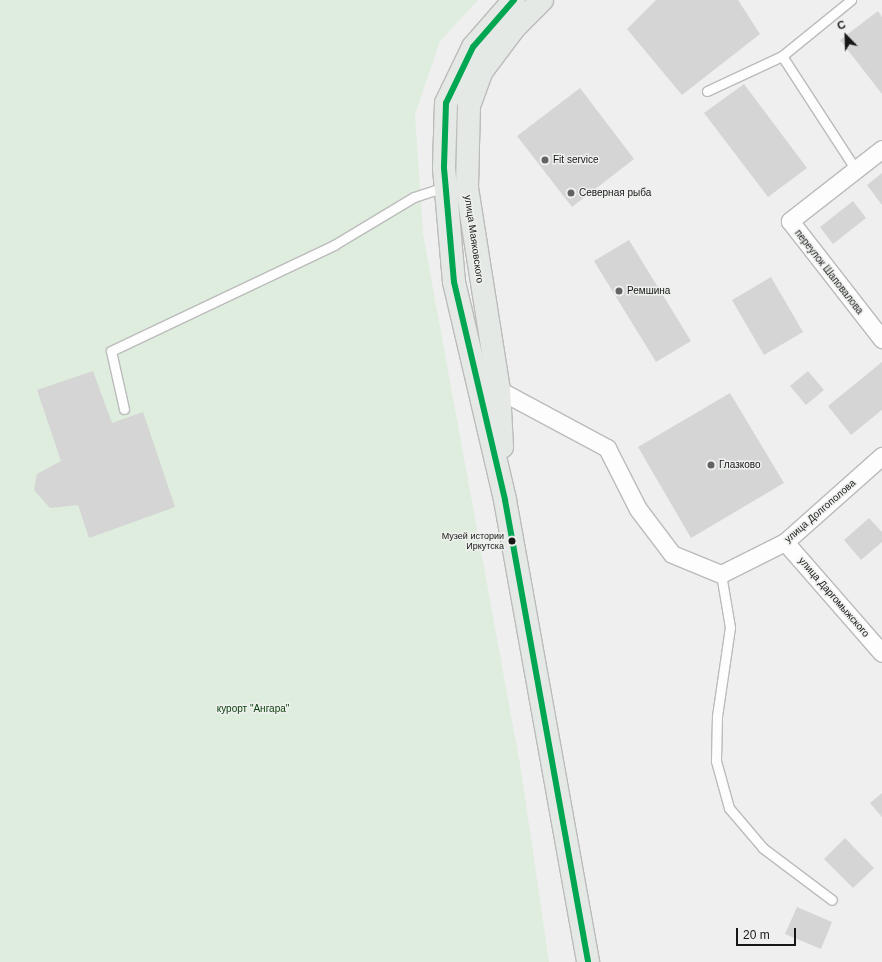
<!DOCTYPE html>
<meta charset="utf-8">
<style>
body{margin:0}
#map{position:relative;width:882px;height:962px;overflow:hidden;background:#efefef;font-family:Helvetica,sans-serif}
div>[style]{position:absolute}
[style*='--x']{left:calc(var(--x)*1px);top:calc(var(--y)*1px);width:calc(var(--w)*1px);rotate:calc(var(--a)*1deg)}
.green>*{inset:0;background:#deeddd}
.building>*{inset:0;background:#d4d5d4}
.roads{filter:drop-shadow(1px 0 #bbb) drop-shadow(-1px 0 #bbb) drop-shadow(0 1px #bbb) drop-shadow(0 -1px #bbb)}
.lane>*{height:9px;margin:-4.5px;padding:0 4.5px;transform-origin:4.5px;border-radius:4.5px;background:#fdfdfd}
.street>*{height:17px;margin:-8.5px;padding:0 8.5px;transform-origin:8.5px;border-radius:8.5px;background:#fdfdfd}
.primary>*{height:22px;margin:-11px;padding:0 11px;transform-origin:11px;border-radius:11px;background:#e5e9e5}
.bus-1>*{height:6px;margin:-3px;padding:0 3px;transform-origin:3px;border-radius:3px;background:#00a651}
.dots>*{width:11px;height:11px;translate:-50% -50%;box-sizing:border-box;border:2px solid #eef0ee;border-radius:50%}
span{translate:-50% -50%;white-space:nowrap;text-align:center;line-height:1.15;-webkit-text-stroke:3px #eef0ee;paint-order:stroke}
.bus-label{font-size:9px;color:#161716}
.right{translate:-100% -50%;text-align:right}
.poi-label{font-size:10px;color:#161716}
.left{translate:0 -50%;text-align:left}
.street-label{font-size:10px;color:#161716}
.park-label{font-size:10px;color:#0b410c}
.north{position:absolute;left:826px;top:16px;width:40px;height:40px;-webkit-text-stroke:3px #eef0ee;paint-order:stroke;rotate:337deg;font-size:11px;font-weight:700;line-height:16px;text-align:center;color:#161716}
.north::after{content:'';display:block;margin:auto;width:14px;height:18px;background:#161716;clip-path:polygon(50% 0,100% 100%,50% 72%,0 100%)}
.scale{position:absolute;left:736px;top:928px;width:60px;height:18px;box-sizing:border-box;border:2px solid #161716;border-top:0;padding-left:5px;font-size:12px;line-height:14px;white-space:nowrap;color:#161716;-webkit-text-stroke:3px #eef0ee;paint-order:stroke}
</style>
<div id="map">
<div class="green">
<div style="clip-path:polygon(0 0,478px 0,440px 41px,415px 114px,423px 234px,521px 770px,549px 962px,0 962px)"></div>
</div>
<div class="building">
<div style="clip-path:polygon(656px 0,738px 0,760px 34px,682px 95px,627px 29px)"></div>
<div style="clip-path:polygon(878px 11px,882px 17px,882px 94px,840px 40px)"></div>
<div style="clip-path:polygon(744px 84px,807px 168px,768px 197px,704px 113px)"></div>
<div style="clip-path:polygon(580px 88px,634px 159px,572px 207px,517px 136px)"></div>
<div style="clip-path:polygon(882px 173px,882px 205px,867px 185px)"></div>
<div style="clip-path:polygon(853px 201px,866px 218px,833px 244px,820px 227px)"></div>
<div style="clip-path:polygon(629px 240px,691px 341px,656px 362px,594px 261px)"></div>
<div style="clip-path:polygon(771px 277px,803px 332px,764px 355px,732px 300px)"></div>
<div style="clip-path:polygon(882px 362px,882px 410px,851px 435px,828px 406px)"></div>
<div style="clip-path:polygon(93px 371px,112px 423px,143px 412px,175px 507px,89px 538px,78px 505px,50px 508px,34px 490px,37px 474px,61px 461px,37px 390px)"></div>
<div style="clip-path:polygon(808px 371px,824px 390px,806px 405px,790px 386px)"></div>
<div style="clip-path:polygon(730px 393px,784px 483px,691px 538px,638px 447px)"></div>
<div style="clip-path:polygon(869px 518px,882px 532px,882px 542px,861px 560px,844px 540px)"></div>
<div style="clip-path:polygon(882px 793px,882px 817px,870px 803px)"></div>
<div style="clip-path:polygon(845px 838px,874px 868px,853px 888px,824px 859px)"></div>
<div style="clip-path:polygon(797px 907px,832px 922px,821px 949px,785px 934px)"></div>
</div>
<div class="roads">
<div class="lane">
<div style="--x:782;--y:56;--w:136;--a:57"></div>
<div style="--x:707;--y:91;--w:83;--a:-25"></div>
<div style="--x:782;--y:56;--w:89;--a:-39.1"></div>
<div style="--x:124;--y:409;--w:59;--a:-102.6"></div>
<div style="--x:111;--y:351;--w:247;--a:-25.4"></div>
<div style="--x:334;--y:245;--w:93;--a:-31"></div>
<div style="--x:414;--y:197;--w:33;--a:-18"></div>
<div style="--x:721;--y:574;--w:54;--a:80.4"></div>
<div style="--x:730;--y:627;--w:90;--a:98.3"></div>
<div style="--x:717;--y:716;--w:45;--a:91.3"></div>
<div style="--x:716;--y:761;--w:49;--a:74.5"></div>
<div style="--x:729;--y:808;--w:52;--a:49.6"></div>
<div style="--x:763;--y:848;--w:86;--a:37"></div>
</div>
<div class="street">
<div style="--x:882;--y:149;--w:117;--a:142"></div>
<div style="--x:790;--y:221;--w:150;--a:52.1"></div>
<div style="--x:499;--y:390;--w:123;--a:28.2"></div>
<div style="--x:607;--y:448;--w:68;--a:63.1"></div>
<div style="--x:638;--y:509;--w:56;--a:52.9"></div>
<div style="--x:672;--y:554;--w:53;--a:22.2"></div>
<div style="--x:721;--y:574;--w:72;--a:-26.6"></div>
<div style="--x:785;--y:542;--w:130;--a:-41.6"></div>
<div style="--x:785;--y:542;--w:147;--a:48.9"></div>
</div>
<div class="primary">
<div style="--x:514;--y:0;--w:62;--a:131.1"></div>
<div style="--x:473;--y:47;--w:62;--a:115.7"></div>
<div style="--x:446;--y:103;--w:65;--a:91.8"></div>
<div style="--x:444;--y:168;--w:114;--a:85"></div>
<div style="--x:454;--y:282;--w:224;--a:76.8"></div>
<div style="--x:505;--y:500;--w:469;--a:79.8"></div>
<div style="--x:502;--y:447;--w:57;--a:-93"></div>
<div style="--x:499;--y:390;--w:206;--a:-99"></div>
<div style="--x:467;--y:187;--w:81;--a:-88.6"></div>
<div style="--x:469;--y:106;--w:37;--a:-70"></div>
<div style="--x:482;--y:71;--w:55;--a:-53.1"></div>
<div style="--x:515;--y:27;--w:38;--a:-45"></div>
</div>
</div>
<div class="bus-1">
<div style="--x:514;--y:0;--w:62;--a:131.1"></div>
<div style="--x:473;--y:47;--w:62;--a:115.7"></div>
<div style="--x:446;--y:103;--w:65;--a:91.8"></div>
<div style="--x:444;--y:168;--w:114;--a:85"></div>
<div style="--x:454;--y:282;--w:224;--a:76.8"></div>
<div style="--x:505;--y:500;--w:469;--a:79.8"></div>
</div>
<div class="dots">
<div style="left:545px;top:160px;background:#626362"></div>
<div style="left:571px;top:193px;background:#626362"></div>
<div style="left:619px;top:291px;background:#626362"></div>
<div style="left:711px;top:465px;background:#626362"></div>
<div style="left:512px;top:541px;background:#161716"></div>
</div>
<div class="bus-label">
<span class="right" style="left:504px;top:541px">Музей истории<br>Иркутска</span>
</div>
<div class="poi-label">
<span class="left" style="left:553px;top:160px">Fit service</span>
<span class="left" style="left:579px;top:193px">Северная рыба</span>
<span class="left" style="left:627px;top:291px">Ремшина</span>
<span class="left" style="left:719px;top:465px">Глазково</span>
</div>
<div class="street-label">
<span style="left:474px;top:239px;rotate:82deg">улица Маяковского</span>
<span style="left:829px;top:272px;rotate:52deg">переулок Шаповалова</span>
<span style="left:820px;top:511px;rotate:-41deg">улица Долгополова</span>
<span style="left:834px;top:597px;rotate:49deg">улица Даргомыжского</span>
</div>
<div class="park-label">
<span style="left:253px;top:709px">курорт "Ангара"</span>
</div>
<div class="north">С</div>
<div class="scale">20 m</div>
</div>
